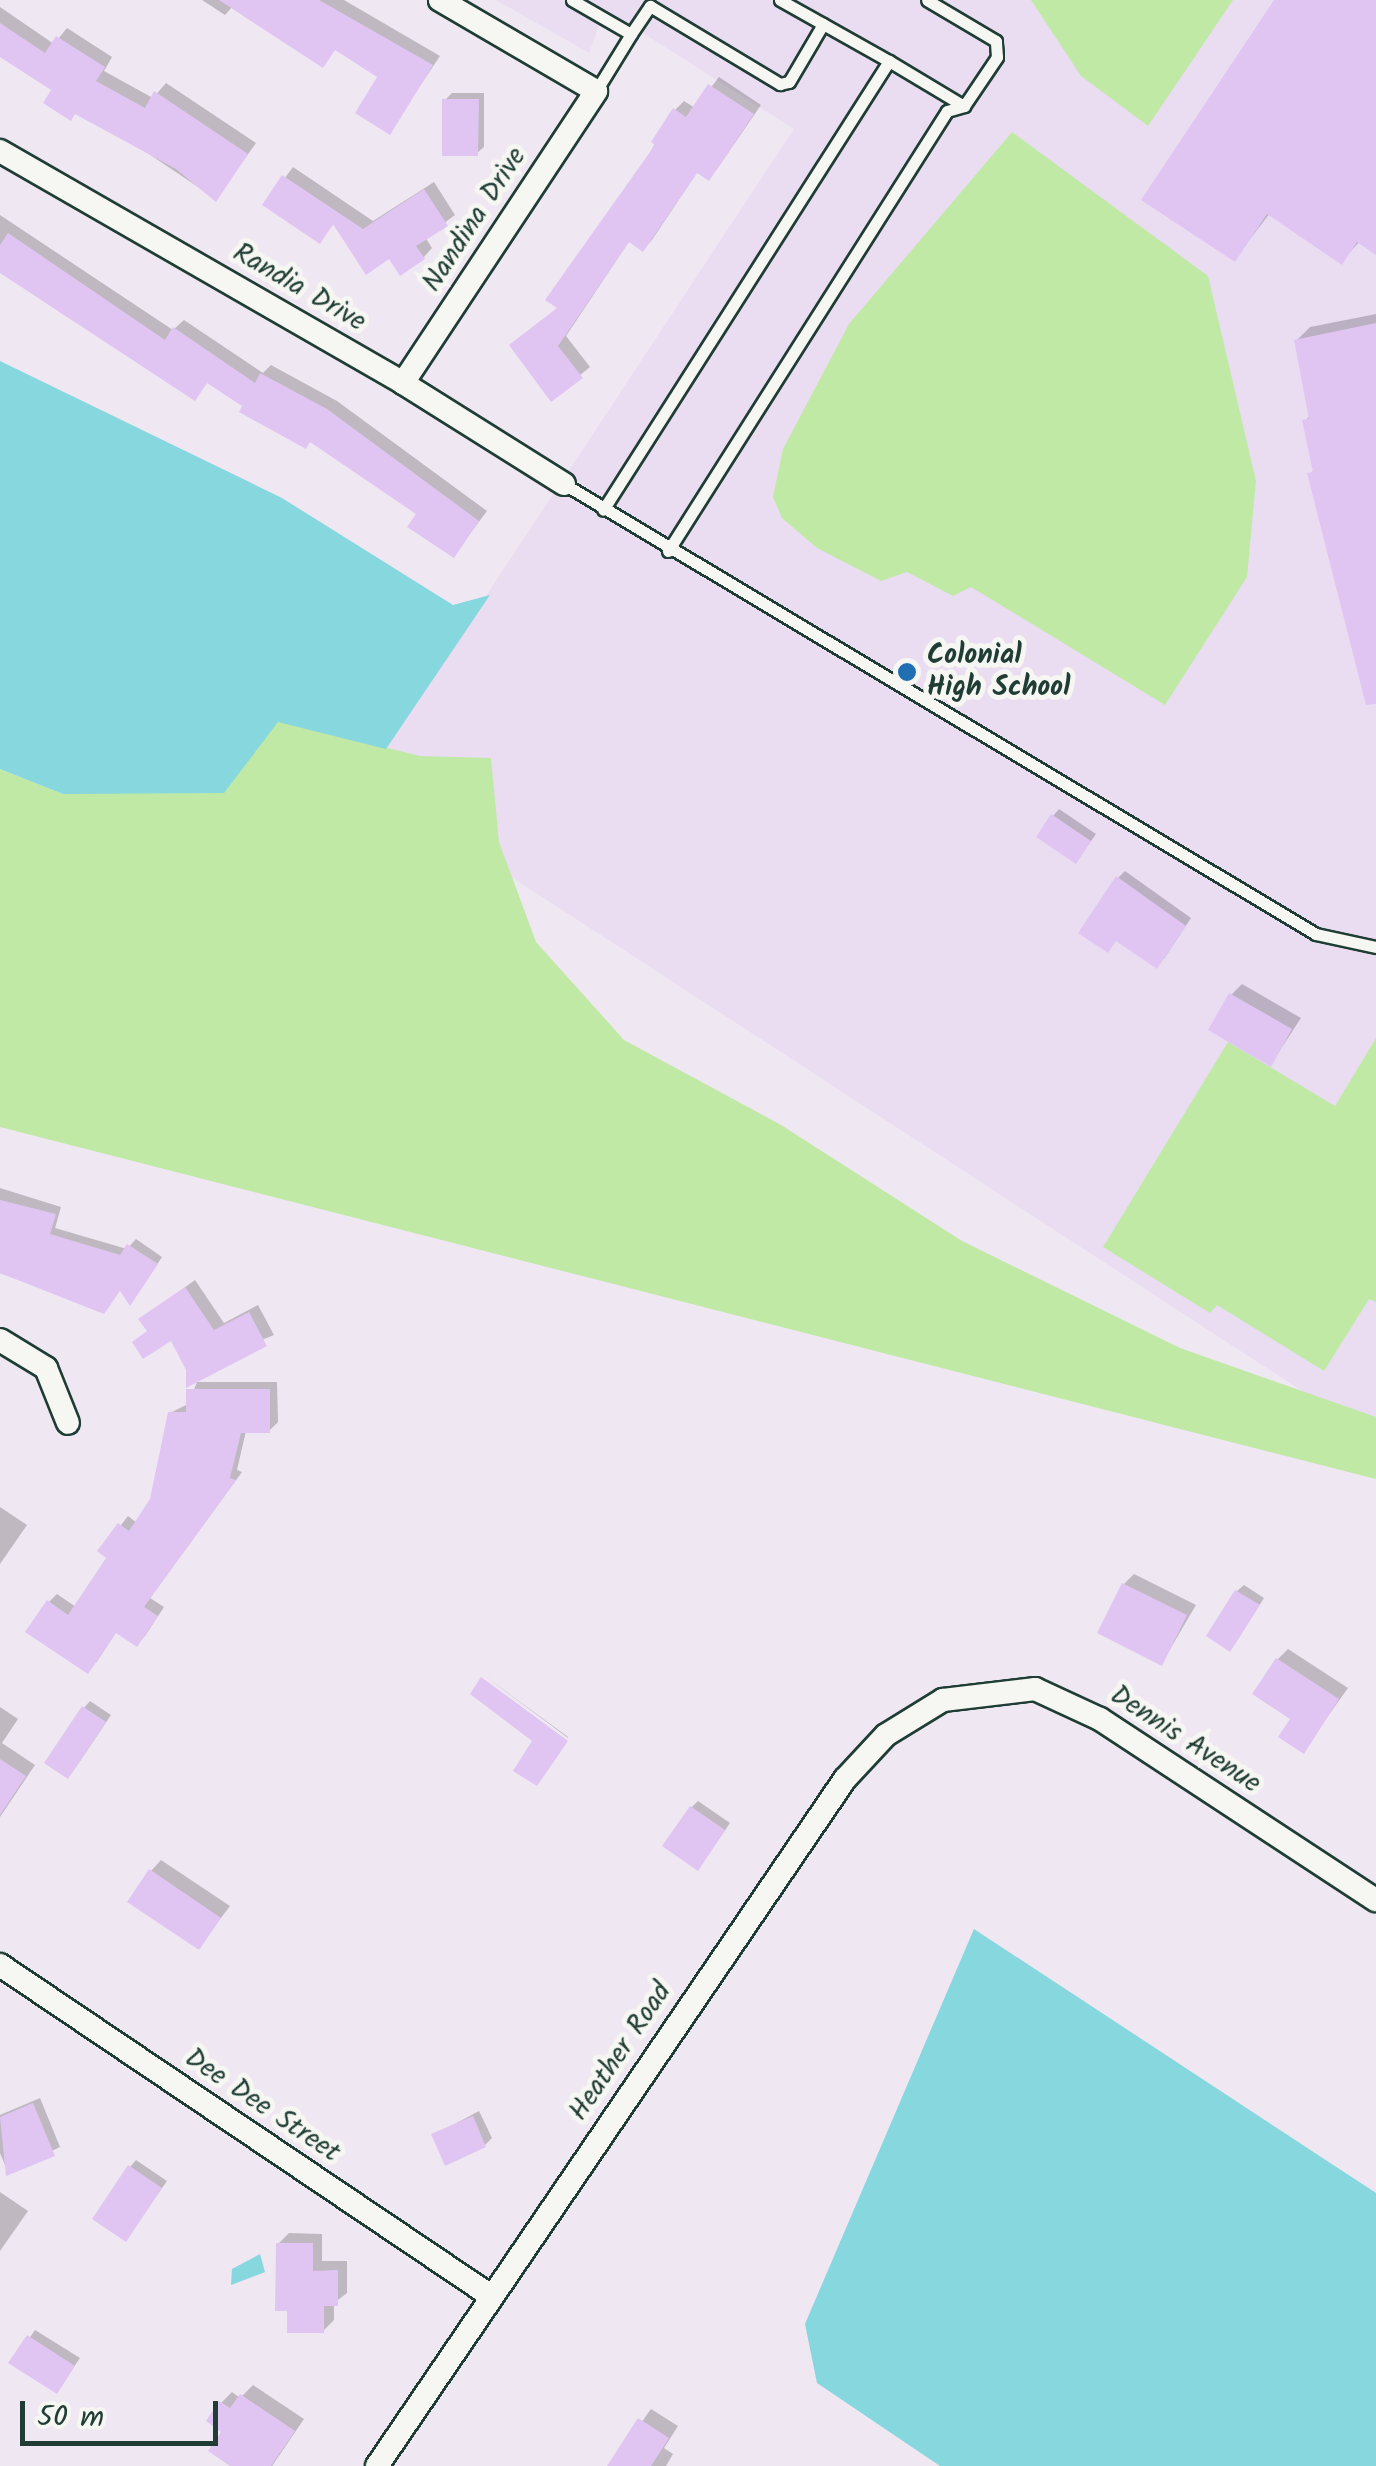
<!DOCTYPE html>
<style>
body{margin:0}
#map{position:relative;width:1376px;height:2466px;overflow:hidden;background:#efe7f2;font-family:Kalam,sans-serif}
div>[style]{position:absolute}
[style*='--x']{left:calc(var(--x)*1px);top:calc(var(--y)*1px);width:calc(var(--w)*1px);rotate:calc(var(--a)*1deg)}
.built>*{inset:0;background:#eaddf2}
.green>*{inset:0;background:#bfe9a5}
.water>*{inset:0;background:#86d7de}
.shadow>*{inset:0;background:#0003}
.building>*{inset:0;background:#e0c5f3}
.roads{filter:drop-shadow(2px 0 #1f3d34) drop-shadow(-2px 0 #1f3d34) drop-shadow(0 2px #1f3d34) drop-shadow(0 -2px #1f3d34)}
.service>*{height:11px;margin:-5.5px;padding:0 5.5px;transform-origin:5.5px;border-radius:5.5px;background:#f6f6f2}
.minor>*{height:22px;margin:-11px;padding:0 11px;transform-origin:11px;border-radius:11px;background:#f6f6f2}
.dots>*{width:28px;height:28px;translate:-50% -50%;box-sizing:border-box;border:5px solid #f6f6f2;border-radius:50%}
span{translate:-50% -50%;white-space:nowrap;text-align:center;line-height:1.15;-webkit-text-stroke:10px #f6f6f2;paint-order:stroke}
.street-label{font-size:28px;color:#1f3d34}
.poi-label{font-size:28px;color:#1f3d34;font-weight:700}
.left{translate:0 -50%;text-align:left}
.scale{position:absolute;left:20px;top:2401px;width:198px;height:45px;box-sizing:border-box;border:5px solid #1f3d34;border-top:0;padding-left:12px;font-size:30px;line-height:35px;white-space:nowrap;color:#1f3d34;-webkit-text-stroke:8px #f6f6f2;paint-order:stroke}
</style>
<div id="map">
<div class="built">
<div style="clip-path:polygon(496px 0,1376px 0,1376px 1439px,364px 781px,794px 129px,605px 9px,589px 53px)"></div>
</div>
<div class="green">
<div style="clip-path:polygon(1031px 0,1233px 0,1148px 126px,1081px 76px)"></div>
<div style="clip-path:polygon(1012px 132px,1208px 276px,1256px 481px,1247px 577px,1165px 705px,971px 587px,953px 596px,907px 572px,881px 581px,817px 548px,782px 518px,773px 497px,783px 449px,849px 324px)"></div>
<div style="clip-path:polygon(278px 721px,420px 756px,491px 758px,499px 842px,536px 942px,624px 1040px,781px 1125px,962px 1241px,1180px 1348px,1376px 1417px,1376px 1479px,0 1127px,0 769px,63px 794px)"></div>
<div style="clip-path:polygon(1376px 1038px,1376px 1302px,1369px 1299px,1324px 1371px,1217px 1305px,1210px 1313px,1103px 1247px,1228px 1042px,1335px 1106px)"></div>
</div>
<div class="water">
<div style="clip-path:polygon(0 361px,282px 498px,453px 605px,490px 595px,386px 749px,278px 722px,224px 793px,63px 794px,0 769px)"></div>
<div style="clip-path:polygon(974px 1929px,1376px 2193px,1376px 2466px,940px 2466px,817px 2383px,805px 2324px)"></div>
<div style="clip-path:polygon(260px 2254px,265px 2272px,231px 2285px,232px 2269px)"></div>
</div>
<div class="shadow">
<div style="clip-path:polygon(202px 0,344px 0,440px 56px,389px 132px,381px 76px,336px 48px,323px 65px,233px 6px,225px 15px)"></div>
<div style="clip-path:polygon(1277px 0,1376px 0,1376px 252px,1360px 241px,1341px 262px,1270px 213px,1235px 259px)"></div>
<div style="clip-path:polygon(0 7px,54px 44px,67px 28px,112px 57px,104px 71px,153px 98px,166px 83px,256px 143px,216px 199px,0 54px)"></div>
<div style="clip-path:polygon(719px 77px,761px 105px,717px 169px,708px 178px,698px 171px,652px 240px,643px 249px,630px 240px,566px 336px,590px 367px,552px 398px,559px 307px,675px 110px,684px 101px,695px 108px)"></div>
<div style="clip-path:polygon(452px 93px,484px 93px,484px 147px,477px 153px,445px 100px)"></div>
<div style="clip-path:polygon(293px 167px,373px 221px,434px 182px,455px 215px,425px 237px,432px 248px,423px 258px,390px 256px,335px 222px,320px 241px,266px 204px)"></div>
<div style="clip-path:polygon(0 215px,173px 330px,184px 320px,263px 373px,271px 365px,337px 401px,487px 511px,454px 555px,419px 513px,311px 440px,209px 381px,194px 398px,0 270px)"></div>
<div style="clip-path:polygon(1376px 314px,1376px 681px,1310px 474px,1315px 469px,1305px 421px,1311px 415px,1296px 341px,1310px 327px)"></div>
<div style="clip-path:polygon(1059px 809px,1096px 834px,1082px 854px,1053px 816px)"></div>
<div style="clip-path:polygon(1125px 871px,1191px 918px,1164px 959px,1118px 878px)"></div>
<div style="clip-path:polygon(1242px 984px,1301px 1018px,1271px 1064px,1231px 995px)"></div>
<div style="clip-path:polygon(0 1188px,61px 1207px,55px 1228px,127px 1249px,136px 1239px,162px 1257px,136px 1296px,121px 1288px,104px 1311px,0 1273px)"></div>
<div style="clip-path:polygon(195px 1280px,224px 1323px,258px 1305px,274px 1335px,189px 1369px,172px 1337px,149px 1330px,142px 1319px)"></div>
<div style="clip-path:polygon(197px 1382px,277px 1382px,278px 1422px,269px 1431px,246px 1431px,237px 1470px,242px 1472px,150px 1598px,164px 1607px,145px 1636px,137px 1644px,117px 1631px,96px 1663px,49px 1602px,57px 1594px,76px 1607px,110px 1557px,101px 1551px,128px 1516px,137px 1523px,152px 1500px,170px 1413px,188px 1404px)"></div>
<div style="clip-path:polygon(0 1507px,27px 1525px,0 1564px)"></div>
<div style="clip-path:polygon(1134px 1574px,1196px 1605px,1162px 1663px,1124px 1584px)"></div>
<div style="clip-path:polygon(1244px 1585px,1264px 1598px,1236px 1642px,1237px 1591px)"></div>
<div style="clip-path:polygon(1288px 1649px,1348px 1688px,1303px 1751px,1278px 1659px)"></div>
<div style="clip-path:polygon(485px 1676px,568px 1737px,568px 1738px)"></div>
<div style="clip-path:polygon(90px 1701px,111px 1715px,74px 1770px,84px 1708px)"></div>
<div style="clip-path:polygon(0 1707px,18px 1719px,2px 1743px,35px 1765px,0 1817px)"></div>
<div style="clip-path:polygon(698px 1801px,730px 1823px,704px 1861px,691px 1808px)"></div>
<div style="clip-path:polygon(161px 1860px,230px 1906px,199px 1947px,151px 1871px)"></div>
<div style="clip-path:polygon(40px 2098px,60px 2147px,8px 2172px,0 2153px,0 2115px)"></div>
<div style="clip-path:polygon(479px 2111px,492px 2138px,485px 2145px,434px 2135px)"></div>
<div style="clip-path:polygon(136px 2160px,167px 2181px,126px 2239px,130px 2167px)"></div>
<div style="clip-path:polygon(0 2192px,28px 2211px,0 2251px)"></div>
<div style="clip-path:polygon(289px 2233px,322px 2234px,322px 2261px,347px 2261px,347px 2293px,334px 2303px,334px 2320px,323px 2331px,289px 2308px,278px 2244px)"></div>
<div style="clip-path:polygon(35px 2330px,80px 2358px,57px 2391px,12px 2363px)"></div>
<div style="clip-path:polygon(253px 2385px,304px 2419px,272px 2466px,235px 2466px,221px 2403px,232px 2392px,240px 2398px)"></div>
<div style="clip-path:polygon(651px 2409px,678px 2426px,664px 2448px,673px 2454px,666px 2466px,610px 2466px)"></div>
</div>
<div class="building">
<div style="clip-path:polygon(219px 0,319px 0,433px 65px,390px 135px,355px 113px,377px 77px,335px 50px,323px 68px)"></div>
<div style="clip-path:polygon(1274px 0,1376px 0,1376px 255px,1357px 242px,1342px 265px,1267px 214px,1235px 262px,1141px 200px)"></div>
<div style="clip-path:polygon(0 23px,45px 53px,56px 36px,105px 67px,96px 81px,145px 108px,154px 91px,248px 154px,216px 202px,176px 169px,75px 114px,71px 121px,43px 103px,51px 90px,0 57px)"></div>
<div style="clip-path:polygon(708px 84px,754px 114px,709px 181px,697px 173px,643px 252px,629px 242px,558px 346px,583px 378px,551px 402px,509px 345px,557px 308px,545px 300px,655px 145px,651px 142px,673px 108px,686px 117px)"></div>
<div style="clip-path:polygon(442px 99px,479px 99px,478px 156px,442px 156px)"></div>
<div style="clip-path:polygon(282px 175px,363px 229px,424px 189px,448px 226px,416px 246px,425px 259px,400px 276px,389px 259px,366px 275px,333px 224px,320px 244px,262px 205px)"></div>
<div style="clip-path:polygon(8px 233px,165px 340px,173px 327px,255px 383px,260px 373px,327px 409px,479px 521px,454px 558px,407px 527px,416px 514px,310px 442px,306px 449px,239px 412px,242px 406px,207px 383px,195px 401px,0 273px,0 245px)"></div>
<div style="clip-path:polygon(1376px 323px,1376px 704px,1366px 705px,1307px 473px,1313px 472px,1302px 420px,1309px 419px,1294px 340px)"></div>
<div style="clip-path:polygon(1051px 814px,1091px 841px,1076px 864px,1036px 837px)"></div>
<div style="clip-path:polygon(1116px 876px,1186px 926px,1157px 969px,1116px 941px,1108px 953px,1078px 933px)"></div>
<div style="clip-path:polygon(1229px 993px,1292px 1029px,1271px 1067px,1208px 1030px)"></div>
<div style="clip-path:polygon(0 1200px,56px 1214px,50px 1234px,120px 1255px,127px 1244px,158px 1264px,130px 1306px,120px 1291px,104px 1314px,0 1273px)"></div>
<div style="clip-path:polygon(185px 1287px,214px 1330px,249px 1312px,267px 1346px,186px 1388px,186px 1370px,171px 1341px,143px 1359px,132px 1342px,147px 1331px,138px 1319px)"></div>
<div style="clip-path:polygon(186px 1389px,270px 1389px,270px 1433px,241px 1433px,230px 1478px,236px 1480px,144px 1607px,158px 1616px,137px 1647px,116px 1633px,88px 1674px,25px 1632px,47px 1600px,68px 1615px,106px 1558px,97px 1551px,118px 1523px,129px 1531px,150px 1499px,168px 1412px,186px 1412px)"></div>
<div style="clip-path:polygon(1122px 1583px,1187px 1615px,1162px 1666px,1097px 1633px)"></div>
<div style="clip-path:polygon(1235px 1590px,1260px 1605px,1230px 1652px,1206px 1636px)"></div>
<div style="clip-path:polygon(1276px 1658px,1339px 1699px,1304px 1754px,1278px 1737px,1290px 1719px,1252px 1694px)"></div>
<div style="clip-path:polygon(481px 1677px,568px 1741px,537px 1786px,513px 1771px,532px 1741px,470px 1694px)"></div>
<div style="clip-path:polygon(82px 1706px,106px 1722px,68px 1779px,44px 1763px)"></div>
<div style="clip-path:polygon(0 1759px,26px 1776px,0 1815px)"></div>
<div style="clip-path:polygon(690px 1806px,725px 1830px,698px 1871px,662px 1846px)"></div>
<div style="clip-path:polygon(149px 1869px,221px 1918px,199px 1950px,127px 1902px)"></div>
<div style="clip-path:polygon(33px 2103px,55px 2156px,6px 2176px,0 2117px)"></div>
<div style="clip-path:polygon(473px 2116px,486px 2147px,445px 2166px,431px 2134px)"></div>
<div style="clip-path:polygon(128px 2165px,162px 2188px,126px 2242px,92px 2219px)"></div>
<div style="clip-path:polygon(276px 2243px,313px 2243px,313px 2271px,338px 2270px,338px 2306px,324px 2306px,324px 2333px,287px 2333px,287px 2311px,275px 2311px)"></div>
<div style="clip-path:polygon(27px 2335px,75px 2366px,57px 2394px,8px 2363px)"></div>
<div style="clip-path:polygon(240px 2394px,295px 2431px,271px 2466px,230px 2466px,208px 2451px,221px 2432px,206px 2421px,219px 2401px,230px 2408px)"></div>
<div style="clip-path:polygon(638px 2418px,669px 2438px,651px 2466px,607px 2466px)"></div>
</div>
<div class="roads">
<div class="service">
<div style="--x:572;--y:0;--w:68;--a:30"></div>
<div style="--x:631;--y:34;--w:34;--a:-56"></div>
<div style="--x:650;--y:6;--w:152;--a:31"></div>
<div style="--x:780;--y:84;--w:9;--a:-13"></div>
<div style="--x:789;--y:82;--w:67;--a:-59.6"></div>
<div style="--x:823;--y:24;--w:76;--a:29.3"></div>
<div style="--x:889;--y:61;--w:532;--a:122.5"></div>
<div style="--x:780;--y:0;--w:49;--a:29.2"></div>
<div style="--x:889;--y:61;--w:87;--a:31"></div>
<div style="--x:596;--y:91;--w:67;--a:-58.4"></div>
<div style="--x:564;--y:484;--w:876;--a:30.9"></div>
<div style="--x:1316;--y:934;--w:61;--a:12.2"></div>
<div style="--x:668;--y:551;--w:521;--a:-57.62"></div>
<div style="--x:947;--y:111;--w:18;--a:-16"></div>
<div style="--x:964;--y:106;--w:59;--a:-56"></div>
<div style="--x:997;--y:57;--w:16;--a:-94"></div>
<div style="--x:996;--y:41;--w:80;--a:-149.3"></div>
</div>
<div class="minor">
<div style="--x:0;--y:151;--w:465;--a:29.9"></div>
<div style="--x:403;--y:383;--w:190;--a:32.1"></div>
<div style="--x:403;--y:383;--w:350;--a:-56.5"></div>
<div style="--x:596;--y:91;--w:181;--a:-149.7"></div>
<div style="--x:0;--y:1340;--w:54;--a:31.3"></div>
<div style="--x:46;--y:1368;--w:59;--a:68.2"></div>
<div style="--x:0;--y:1965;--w:592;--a:33.99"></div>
<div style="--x:377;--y:2466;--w:831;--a:-55.74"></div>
<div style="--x:845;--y:1779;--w:60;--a:-47"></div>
<div style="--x:886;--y:1735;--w:67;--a:-31.6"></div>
<div style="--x:943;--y:1700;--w:93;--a:-6.8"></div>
<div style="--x:1035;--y:1689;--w:72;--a:24.8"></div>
<div style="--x:1100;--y:1719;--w:330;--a:33.3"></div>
</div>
</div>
<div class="dots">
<div style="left:907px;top:672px;background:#1f6fb2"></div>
</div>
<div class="street-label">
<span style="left:475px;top:220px;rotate:-57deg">Nandina Drive</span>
<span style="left:299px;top:288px;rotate:30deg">Randia Drive</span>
<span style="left:1185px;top:1740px;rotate:33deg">Dennis Avenue</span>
<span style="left:621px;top:2052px;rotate:-56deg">Heather Road</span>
<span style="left:262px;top:2106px;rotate:34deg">Dee Dee Street</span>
</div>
<div class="poi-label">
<span class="left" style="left:927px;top:672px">Colonial<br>High School</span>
</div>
<div class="scale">50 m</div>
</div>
